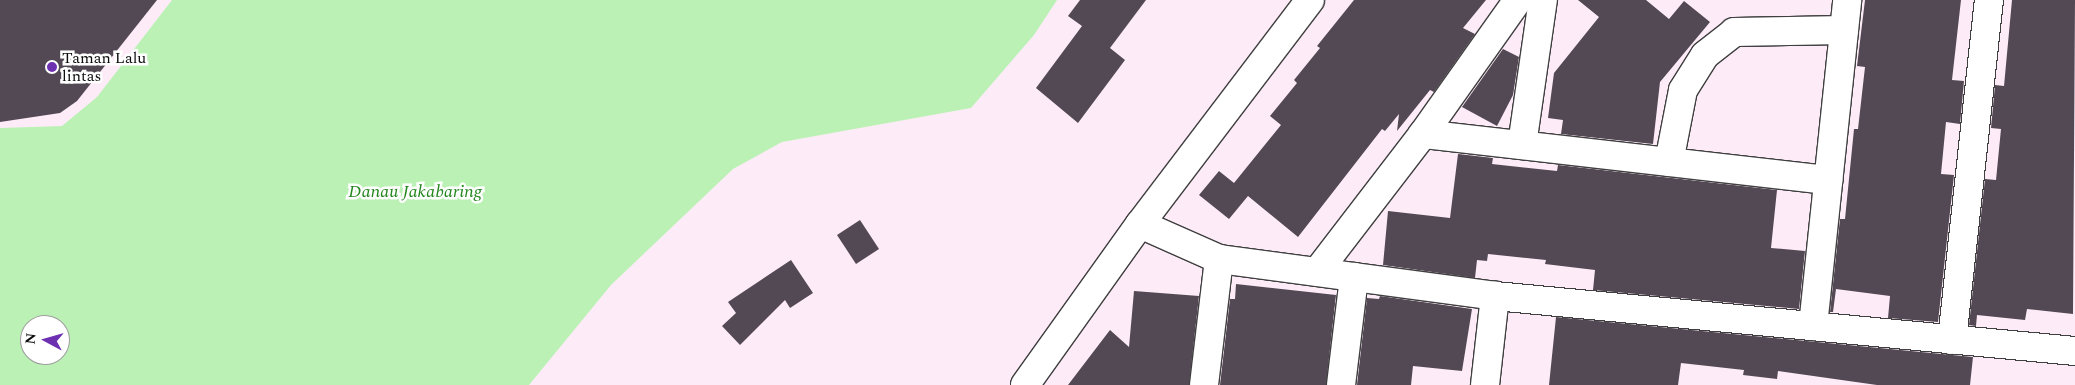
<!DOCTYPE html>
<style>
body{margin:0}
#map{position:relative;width:2075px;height:385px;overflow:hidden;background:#fdecf8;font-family:Spectral,serif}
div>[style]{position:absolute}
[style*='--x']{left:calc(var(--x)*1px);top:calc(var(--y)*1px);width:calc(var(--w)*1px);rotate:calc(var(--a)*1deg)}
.water>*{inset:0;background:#bcf1b5}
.building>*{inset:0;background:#534954}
.roads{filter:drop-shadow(1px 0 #3f3f3f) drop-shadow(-1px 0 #3f3f3f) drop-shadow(0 1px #3f3f3f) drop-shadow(0 -1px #3f3f3f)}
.minor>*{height:28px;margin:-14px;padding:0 14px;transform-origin:14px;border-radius:14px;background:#fff}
.dots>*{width:14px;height:14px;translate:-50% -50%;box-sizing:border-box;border:2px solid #fff;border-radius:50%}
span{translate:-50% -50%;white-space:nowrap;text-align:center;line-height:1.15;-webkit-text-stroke:5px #fff;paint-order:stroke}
.poi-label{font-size:16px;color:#0c0c0c}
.left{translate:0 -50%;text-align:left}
.water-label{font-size:18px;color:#23861e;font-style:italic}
.north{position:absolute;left:20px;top:315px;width:50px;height:50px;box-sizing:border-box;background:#fff;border:1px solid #9e9e9e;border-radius:50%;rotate:276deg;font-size:14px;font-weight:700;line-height:20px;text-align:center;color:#0c0c0c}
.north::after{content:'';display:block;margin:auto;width:18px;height:22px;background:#6c30b0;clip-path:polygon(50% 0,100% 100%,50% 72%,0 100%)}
</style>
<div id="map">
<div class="water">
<div style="clip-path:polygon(evenodd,172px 0,1057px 0,1034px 35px,971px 108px,782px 142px,733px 169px,611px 285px,529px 385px,0 385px,0 128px,62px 126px,97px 97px,172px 0,30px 325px,60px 325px,60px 355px,30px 355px,30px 325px)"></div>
</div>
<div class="building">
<div style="clip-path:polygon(0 0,157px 0,77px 101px,60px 113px,0 122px)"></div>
<div style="clip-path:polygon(1080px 0,1146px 0,1110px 48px,1125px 60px,1078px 123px,1036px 88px,1082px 26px,1068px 16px)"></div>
<div style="clip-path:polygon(1354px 0,1486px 0,1463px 28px,1475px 34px,1434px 92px,1430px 90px,1397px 131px,1399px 114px,1385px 131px,1382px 129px,1298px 237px,1248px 196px,1229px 219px,1199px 195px,1219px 171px,1234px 183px,1281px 125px,1270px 116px,1297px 83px,1294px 80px,1320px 48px,1317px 46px)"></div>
<div style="clip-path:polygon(1578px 0,1646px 0,1669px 19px,1684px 1px,1710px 22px,1660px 82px,1653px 144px,1561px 134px,1563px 120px,1548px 118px,1554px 73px,1599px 17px)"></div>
<div style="clip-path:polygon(1865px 0,1961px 0,1952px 80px,1964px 81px,1960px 124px,1946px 122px,1941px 174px,1954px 175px,1938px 322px,1888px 318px,1890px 296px,1836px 289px,1833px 312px,1830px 312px,1840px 219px,1845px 219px,1854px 129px,1858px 129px,1865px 67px,1857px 66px)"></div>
<div style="clip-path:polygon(2012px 0,2075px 0,2073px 314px,2027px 309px,2025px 320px,1977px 315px,1976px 326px,1969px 325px,1985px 179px,1996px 180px,2001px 129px,1991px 128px,1995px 85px,2004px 86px)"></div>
<div style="clip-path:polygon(1503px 49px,1519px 57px,1513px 95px,1497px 126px,1462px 107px)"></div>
<div style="clip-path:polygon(1458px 154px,1493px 158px,1492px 164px,1557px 171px,1558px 165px,1777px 190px,1771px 248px,1805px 251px,1799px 309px,1593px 290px,1595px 270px,1545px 264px,1546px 260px,1488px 254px,1487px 261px,1477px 260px,1475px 278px,1383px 265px,1388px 211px,1450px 218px)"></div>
<div style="clip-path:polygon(860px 220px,879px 249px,856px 264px,837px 235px)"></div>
<div style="clip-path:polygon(791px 260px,813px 293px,790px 308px,785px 300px,740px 345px,722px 326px,736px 313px,728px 302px)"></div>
<div style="clip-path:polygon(1236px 284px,1336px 295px,1326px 385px,1220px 385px,1230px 299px,1235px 299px)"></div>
<div style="clip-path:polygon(1134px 291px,1199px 296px,1189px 385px,1068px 385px,1110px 330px,1129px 347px)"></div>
<div style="clip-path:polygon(1380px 296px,1472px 309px,1462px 371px,1413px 366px,1411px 385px,1357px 385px,1367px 298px,1379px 299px)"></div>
<div style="clip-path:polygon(1556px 317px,1973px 357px,1970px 385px,1877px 385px,1778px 371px,1777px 379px,1743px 375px,1744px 370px,1681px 363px,1678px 385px,1549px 385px)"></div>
</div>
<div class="roads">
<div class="minor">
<div style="--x:1423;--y:134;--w:408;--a:6.5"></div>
<div style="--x:1522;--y:145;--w:147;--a:-81.8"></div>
<div style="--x:1669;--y:162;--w:73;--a:-79"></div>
<div style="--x:1683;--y:90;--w:41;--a:-57.8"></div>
<div style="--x:1705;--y:55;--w:37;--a:-38"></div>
<div style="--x:1734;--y:32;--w:110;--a:-1"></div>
<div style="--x:1140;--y:224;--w:86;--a:23.9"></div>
<div style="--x:1219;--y:259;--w:278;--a:7.6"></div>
<div style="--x:1495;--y:296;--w:583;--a:5.42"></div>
<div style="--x:1317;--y:272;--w:174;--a:-52.5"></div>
<div style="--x:1423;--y:134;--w:164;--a:-54.7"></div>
<div style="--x:1813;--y:326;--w:328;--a:-84"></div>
<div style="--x:1952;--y:340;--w:342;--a:-83.8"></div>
<div style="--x:1025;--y:385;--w:198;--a:-54.5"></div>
<div style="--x:1140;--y:224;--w:281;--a:-52.8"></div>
<div style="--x:1204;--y:385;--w:127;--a:-83.2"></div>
<div style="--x:1341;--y:385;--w:109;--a:-83.1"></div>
<div style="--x:1485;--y:385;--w:90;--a:-83.6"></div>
</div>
</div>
<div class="dots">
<div style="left:52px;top:67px;background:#6c30b0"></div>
</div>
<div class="poi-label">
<span class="left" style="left:62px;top:67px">Taman Lalu<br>lintas</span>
</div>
<div class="water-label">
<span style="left:415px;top:192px">Danau Jakabaring</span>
</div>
<div class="north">N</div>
</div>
